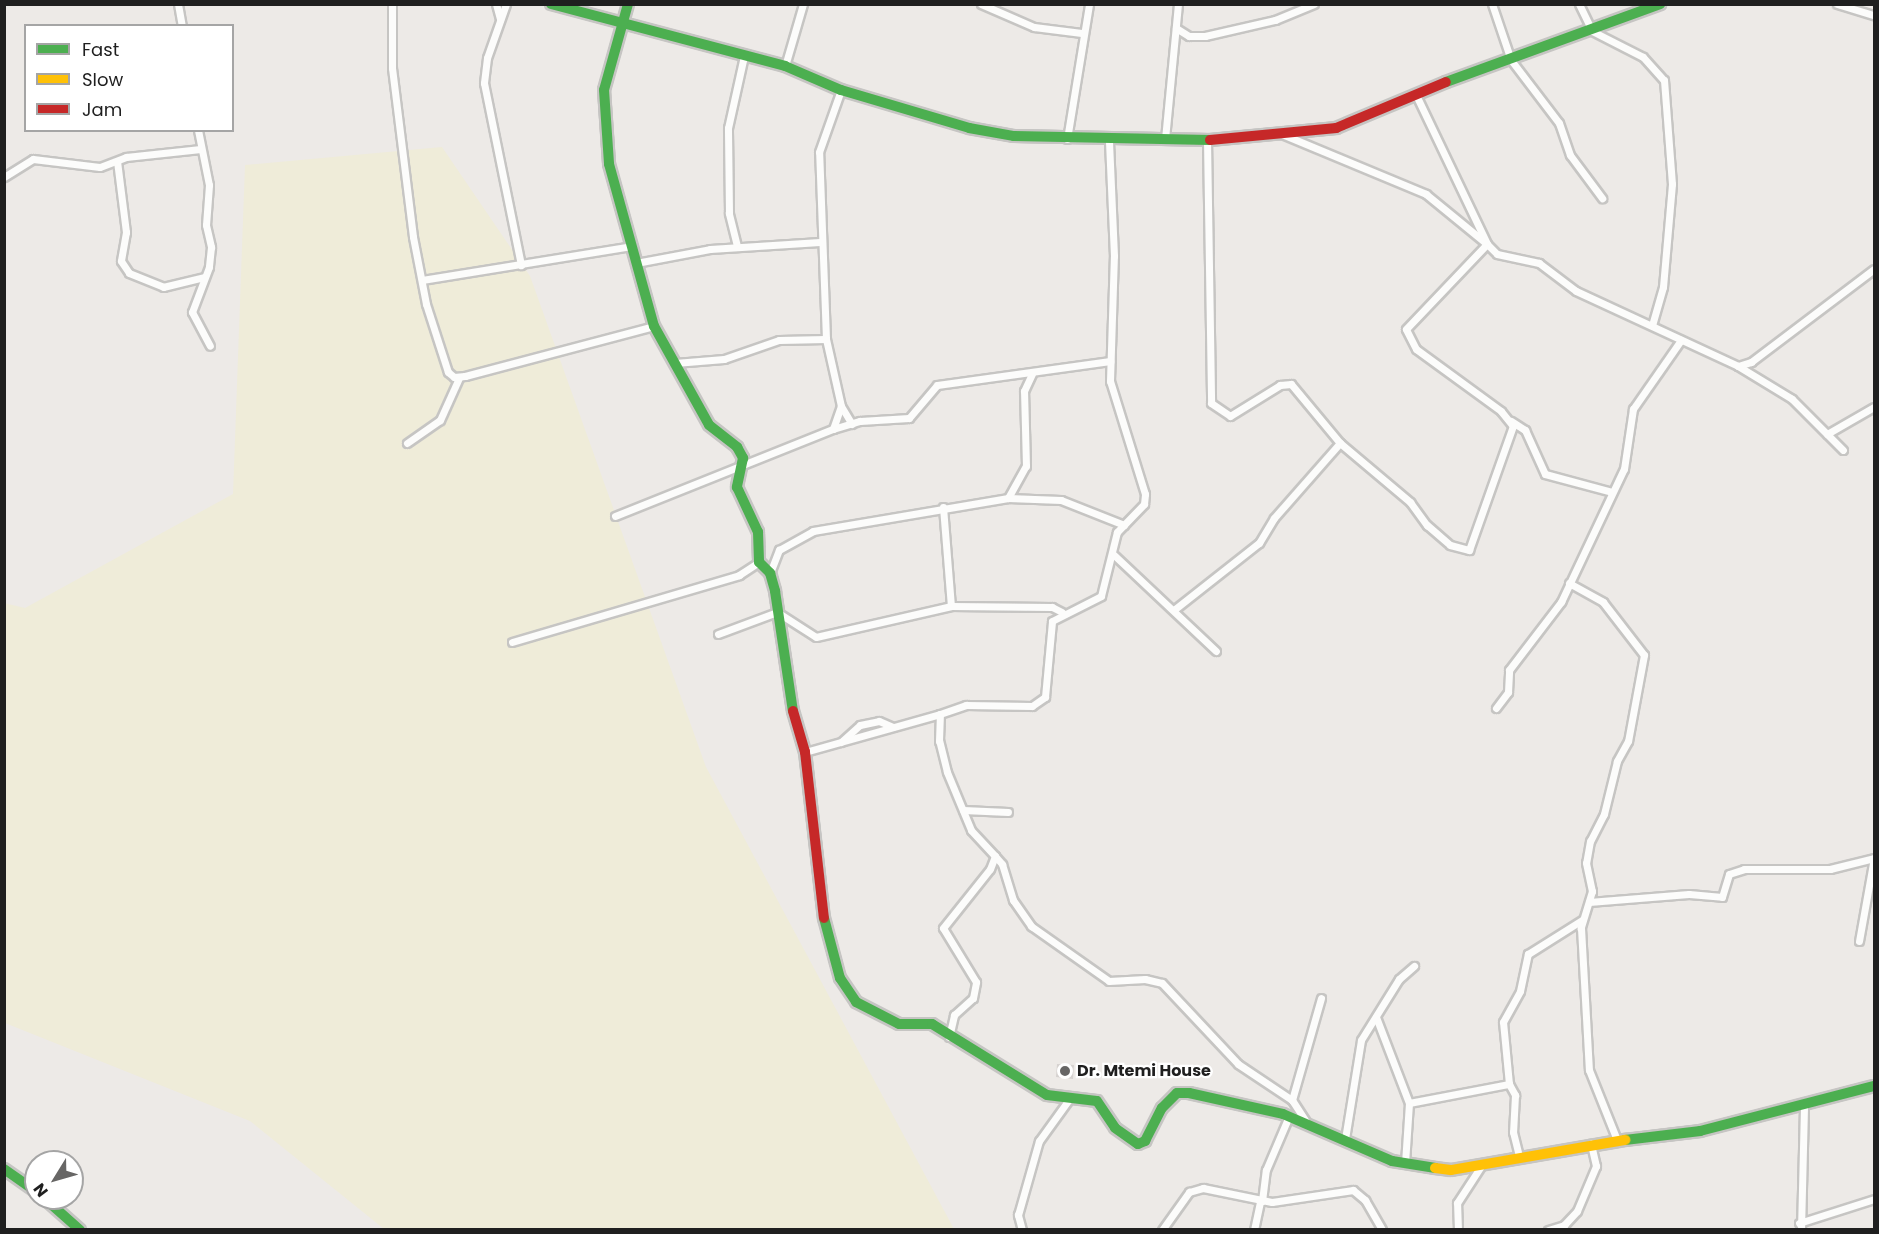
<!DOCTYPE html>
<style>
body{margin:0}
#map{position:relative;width:1879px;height:1234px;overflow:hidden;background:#edeae7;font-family:Poppins,sans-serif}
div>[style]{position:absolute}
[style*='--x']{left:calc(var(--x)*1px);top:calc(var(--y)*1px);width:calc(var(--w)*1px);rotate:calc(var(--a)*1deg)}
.farmland>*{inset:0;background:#efecd9}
.building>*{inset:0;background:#d6d2d0}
.roads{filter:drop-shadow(2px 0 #c6c5c3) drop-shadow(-2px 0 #c6c5c3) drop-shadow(0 2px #c6c5c3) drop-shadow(0 -2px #c6c5c3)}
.street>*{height:7px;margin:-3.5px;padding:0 3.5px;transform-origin:3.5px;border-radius:3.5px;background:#fcfcfb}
.fast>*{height:10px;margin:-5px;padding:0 5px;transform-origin:5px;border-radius:5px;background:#4caf50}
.slow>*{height:10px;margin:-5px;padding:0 5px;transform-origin:5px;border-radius:5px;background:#ffc107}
.jam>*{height:10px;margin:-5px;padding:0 5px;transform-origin:5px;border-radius:5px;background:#c62828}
.dots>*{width:16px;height:16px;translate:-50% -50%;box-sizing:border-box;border:3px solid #fff;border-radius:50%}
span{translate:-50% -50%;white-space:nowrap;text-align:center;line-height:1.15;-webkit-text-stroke:4.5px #fff;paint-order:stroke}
.poi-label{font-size:16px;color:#1f1f1f;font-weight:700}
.left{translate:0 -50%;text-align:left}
.frame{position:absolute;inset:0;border:6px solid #1f1f1f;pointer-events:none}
.legend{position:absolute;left:24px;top:24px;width:210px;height:108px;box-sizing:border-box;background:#fff;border:2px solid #a5a5a5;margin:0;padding:8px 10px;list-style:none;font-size:18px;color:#1f1f1f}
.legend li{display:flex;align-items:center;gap:12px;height:30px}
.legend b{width:30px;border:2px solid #a5a5a5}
.north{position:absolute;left:24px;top:1150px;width:60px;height:60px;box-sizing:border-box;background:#fff;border:2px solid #a5a5a5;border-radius:50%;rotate:233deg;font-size:16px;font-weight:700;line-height:24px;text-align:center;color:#1f1f1f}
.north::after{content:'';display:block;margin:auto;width:21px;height:27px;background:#676665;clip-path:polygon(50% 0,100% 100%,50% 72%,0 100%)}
</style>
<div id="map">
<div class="farmland">
<div style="clip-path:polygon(442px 147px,530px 276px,706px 767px,954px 1229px,384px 1229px,250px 1121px,5px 1023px,4px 603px,25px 608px,233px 494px,245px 165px)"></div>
</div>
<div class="building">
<div style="clip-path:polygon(1057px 1064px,1074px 1065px,1073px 1079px,1056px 1077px)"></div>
</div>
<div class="roads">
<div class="street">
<div style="--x:178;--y:4;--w:22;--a:80"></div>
<div style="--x:392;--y:4;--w:64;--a:90"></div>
<div style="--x:392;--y:68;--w:170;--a:82.9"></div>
<div style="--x:413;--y:237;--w:68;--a:79"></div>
<div style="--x:426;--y:304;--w:71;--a:72.1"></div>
<div style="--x:448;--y:372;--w:8;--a:40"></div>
<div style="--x:454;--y:377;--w:11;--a:-5"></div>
<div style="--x:465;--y:376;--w:196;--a:-14.8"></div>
<div style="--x:496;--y:4;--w:16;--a:75"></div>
<div style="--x:506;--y:4;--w:57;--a:109.4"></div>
<div style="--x:487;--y:58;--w:25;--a:97"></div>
<div style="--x:484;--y:83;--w:186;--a:78.5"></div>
<div style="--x:981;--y:4;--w:58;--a:23.5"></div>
<div style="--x:1034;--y:27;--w:48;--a:7.1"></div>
<div style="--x:1492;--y:4;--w:59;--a:71.3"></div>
<div style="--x:1511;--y:60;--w:79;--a:52.7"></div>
<div style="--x:1559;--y:123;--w:34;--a:71"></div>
<div style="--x:1570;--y:155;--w:54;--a:53.3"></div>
<div style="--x:1579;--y:4;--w:30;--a:64"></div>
<div style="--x:1592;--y:31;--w:57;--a:27"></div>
<div style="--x:1643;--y:57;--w:31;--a:48"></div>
<div style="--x:1664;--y:80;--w:104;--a:85.6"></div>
<div style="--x:1672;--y:184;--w:103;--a:95"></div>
<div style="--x:1663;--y:287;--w:40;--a:106"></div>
<div style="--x:1837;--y:4;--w:39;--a:17"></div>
<div style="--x:1176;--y:28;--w:15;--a:32"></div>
<div style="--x:1189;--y:36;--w:16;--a:0"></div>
<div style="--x:1205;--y:36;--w:72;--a:-12.9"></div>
<div style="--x:1275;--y:20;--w:42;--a:-22.3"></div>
<div style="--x:785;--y:66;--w:65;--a:-73.8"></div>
<div style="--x:1417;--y:97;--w:163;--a:64.5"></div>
<div style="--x:1487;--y:244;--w:14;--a:45"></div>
<div style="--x:1497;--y:254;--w:43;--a:12.1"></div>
<div style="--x:1539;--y:263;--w:46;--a:37.1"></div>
<div style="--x:1576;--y:291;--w:179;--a:24.8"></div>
<div style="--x:1738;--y:366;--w:63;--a:31.4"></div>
<div style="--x:1792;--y:399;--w:72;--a:45"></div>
<div style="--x:198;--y:130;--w:56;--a:78.7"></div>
<div style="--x:209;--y:185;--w:40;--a:94.3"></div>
<div style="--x:206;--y:225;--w:23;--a:77"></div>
<div style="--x:211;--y:247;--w:20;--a:96"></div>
<div style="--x:209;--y:267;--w:48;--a:110.7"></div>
<div style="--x:192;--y:312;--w:38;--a:62"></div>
<div style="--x:1067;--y:139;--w:137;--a:-80.7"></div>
<div style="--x:1165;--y:139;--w:136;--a:-84.5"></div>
<div style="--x:1207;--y:140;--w:263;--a:89.1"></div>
<div style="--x:1211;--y:403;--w:23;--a:34"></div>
<div style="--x:1230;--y:416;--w:59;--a:-31.8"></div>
<div style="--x:1280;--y:385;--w:11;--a:-5"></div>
<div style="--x:1291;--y:384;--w:77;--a:50.3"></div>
<div style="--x:1340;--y:443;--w:92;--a:40.1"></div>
<div style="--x:1410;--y:502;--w:29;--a:54"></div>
<div style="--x:1427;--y:525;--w:30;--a:41"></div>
<div style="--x:1450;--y:545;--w:20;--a:15"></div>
<div style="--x:1469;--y:550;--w:132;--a:-70.5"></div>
<div style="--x:1513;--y:426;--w:19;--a:-129"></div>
<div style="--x:1501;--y:411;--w:105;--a:-143.9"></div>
<div style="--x:1416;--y:349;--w:22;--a:-117"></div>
<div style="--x:1406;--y:329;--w:117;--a:-46.4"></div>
<div style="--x:1487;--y:244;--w:79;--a:-140.7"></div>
<div style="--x:1426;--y:194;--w:156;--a:-157.4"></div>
<div style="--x:117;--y:161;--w:72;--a:82.8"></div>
<div style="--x:126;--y:232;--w:29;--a:100"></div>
<div style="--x:121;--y:261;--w:14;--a:56"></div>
<div style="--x:129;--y:273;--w:37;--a:22"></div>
<div style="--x:163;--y:287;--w:42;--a:-13.7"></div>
<div style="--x:4;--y:177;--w:34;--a:-32"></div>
<div style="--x:33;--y:159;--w:67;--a:6.8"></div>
<div style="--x:100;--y:167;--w:28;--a:-21"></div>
<div style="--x:126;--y:157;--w:75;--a:-6.1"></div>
<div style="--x:737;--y:246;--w:34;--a:-104"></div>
<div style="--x:729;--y:213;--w:85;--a:-90.7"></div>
<div style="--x:728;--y:128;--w:74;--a:-77.5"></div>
<div style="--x:636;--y:263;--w:75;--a:-10.7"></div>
<div style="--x:710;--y:249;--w:110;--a:-3.6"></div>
<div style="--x:422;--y:280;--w:212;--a:-9.2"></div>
<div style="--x:675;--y:363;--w:49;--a:-4.7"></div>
<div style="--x:724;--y:359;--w:58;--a:-19.1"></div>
<div style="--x:779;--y:340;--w:47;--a:-1.2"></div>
<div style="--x:1738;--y:366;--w:14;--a:-17"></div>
<div style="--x:1751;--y:362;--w:154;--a:-37.1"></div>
<div style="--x:841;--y:406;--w:21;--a:59"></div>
<div style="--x:1511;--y:421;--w:17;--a:33"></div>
<div style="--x:1525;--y:430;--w:48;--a:65.6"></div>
<div style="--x:1545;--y:474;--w:69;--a:15"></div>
<div style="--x:833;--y:429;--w:28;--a:-17"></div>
<div style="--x:860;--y:421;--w:49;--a:-3.5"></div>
<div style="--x:909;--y:418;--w:43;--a:-49.7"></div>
<div style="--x:937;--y:385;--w:175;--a:-7.9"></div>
<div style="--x:1827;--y:434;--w:54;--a:-29.9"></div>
<div style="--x:407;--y:443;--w:40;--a:-34.9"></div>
<div style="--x:440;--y:420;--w:46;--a:-65.7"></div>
<div style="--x:1008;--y:498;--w:37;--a:-61"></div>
<div style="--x:1026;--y:466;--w:75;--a:-91.5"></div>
<div style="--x:1024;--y:391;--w:19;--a:-65"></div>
<div style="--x:943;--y:507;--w:99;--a:85.4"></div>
<div style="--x:615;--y:516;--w:235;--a:-21.8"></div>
<div style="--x:833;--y:429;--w:24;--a:-71"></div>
<div style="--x:841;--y:406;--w:69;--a:-102.6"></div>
<div style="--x:826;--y:339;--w:187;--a:-92.1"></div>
<div style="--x:819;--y:152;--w:66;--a:-70.5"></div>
<div style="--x:1114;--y:555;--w:140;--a:43.3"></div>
<div style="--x:770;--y:573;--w:25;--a:-69"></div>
<div style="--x:779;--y:550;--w:39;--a:-29"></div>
<div style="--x:813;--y:531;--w:198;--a:-9.6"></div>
<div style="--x:1008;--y:498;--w:53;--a:2.2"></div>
<div style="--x:1061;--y:500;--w:68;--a:21.6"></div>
<div style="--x:1569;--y:583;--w:39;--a:29"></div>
<div style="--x:1603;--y:602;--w:67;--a:52.3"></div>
<div style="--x:1644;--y:655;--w:87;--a:100.5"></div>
<div style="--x:1628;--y:741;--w:23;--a:119"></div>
<div style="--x:1617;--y:761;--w:55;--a:103.8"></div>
<div style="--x:1604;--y:814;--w:30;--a:117"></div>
<div style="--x:1590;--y:841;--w:22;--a:100"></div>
<div style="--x:1586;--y:863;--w:29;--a:78"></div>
<div style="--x:1592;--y:891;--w:39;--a:107"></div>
<div style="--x:1581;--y:928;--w:142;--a:86.8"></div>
<div style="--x:1589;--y:1070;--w:75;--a:68.2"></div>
<div style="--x:1175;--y:609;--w:107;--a:-38.2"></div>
<div style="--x:1259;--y:543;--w:29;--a:-59"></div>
<div style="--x:1274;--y:518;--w:100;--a:-48.7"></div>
<div style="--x:718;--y:634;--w:63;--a:-20.4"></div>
<div style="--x:777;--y:612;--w:46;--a:32.7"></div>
<div style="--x:816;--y:637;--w:139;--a:-12.9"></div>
<div style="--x:951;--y:606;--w:101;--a:0.6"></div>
<div style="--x:1052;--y:607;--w:11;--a:27"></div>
<div style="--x:512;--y:642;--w:237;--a:-16.4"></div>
<div style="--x:739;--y:575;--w:24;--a:-33"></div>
<div style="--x:1496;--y:708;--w:20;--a:-53"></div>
<div style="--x:1508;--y:692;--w:22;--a:-87"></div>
<div style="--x:1509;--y:670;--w:86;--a:-52.6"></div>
<div style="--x:1561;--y:602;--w:147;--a:-64.7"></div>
<div style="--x:1624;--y:469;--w:61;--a:-81.5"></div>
<div style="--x:1633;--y:409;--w:84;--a:-55.2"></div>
<div style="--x:841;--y:742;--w:25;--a:-42"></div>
<div style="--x:860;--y:725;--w:19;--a:-12"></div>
<div style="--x:879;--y:721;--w:15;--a:23"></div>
<div style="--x:805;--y:752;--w:140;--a:-15.7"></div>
<div style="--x:963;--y:810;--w:45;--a:2.5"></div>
<div style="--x:995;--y:856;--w:11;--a:49"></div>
<div style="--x:1002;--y:864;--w:38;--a:73"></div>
<div style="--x:1013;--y:900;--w:32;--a:55"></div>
<div style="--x:1031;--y:926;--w:95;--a:35.2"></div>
<div style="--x:1109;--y:981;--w:36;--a:-3"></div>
<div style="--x:1145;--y:979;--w:17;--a:13"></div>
<div style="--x:1162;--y:983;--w:111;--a:46.8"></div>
<div style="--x:1238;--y:1064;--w:65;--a:33.7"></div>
<div style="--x:1292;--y:1100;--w:27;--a:57"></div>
<div style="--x:1589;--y:902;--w:100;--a:-4.6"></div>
<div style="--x:1689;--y:894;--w:33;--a:5"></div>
<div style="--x:1722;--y:897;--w:24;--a:-73"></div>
<div style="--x:1729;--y:874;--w:16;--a:-18"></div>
<div style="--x:1744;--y:869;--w:86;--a:0"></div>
<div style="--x:1830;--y:869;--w:45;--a:-14"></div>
<div style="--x:1859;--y:941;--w:84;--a:-79.8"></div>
<div style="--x:1376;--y:1017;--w:92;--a:69"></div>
<div style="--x:1409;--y:1103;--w:61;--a:93.8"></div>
<div style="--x:949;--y:1037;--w:23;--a:-77"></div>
<div style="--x:954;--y:1015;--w:25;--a:-42"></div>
<div style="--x:973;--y:998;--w:16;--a:-79"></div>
<div style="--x:976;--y:982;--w:63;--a:-121.4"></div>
<div style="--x:943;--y:928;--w:75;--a:-51.5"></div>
<div style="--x:990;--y:869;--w:14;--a:-69"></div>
<div style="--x:995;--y:856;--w:35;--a:-133"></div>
<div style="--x:971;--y:830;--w:63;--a:-112.5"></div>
<div style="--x:947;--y:772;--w:32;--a:-104"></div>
<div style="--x:939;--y:741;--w:27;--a:-88"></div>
<div style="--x:940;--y:714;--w:28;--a:-19"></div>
<div style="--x:966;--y:705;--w:66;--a:0.9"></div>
<div style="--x:1032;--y:706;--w:16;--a:-35"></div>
<div style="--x:1045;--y:697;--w:76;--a:-84.7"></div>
<div style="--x:1052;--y:621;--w:55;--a:-27"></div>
<div style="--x:1101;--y:596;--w:66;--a:-76"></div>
<div style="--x:1117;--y:532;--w:39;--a:-46"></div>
<div style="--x:1144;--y:504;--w:10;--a:-84"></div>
<div style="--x:1145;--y:494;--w:118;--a:-107.2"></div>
<div style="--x:1110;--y:381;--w:125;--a:-88.2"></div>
<div style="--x:1114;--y:256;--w:116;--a:-92.5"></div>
<div style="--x:1509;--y:1084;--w:62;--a:-95.5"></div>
<div style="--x:1503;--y:1022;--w:35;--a:-61"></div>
<div style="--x:1520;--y:991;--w:38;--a:-78"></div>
<div style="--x:1528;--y:954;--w:64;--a:-32.2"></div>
<div style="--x:1292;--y:1100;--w:106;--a:-74.1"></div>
<div style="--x:1409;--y:1103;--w:102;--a:-10.8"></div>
<div style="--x:1509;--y:1084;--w:13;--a:61"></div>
<div style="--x:1515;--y:1095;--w:37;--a:93"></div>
<div style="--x:1513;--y:1132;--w:25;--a:76"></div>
<div style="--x:1345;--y:1139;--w:100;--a:-80.8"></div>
<div style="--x:1361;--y:1040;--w:72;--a:-58.1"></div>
<div style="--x:1399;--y:979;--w:20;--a:-41"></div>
<div style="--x:1262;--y:1201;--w:31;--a:-83"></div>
<div style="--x:1266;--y:1170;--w:59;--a:-66.9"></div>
<div style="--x:1799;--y:1223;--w:79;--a:-17.7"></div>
<div style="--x:1022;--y:1230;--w:16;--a:-105"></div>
<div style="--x:1018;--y:1215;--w:77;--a:-74.2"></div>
<div style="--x:1039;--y:1141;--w:53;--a:-54.2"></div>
<div style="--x:1162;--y:1230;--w:47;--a:-54.6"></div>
<div style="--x:1189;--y:1192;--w:15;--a:-16"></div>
<div style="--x:1203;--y:1188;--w:70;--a:11.5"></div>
<div style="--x:1272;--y:1202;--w:82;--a:-8.4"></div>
<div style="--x:1353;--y:1190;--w:16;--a:40"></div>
<div style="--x:1365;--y:1200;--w:34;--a:60"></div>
<div style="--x:1254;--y:1230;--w:30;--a:-78"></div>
<div style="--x:1458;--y:1230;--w:27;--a:-92"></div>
<div style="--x:1457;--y:1203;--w:44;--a:-57"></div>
<div style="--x:1548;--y:1230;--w:17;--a:-17"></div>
<div style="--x:1564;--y:1225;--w:19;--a:-47"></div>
<div style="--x:1577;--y:1211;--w:49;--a:-67.1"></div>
<div style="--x:1596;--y:1166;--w:23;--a:-103"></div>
<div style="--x:1801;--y:1230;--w:124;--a:-88.6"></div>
</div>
<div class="fast">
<div style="--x:551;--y:4;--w:242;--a:14.8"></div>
<div style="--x:785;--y:66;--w:61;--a:23.2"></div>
<div style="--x:841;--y:90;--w:134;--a:16.5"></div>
<div style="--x:969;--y:128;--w:46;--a:10.1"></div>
<div style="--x:1014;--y:136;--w:196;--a:1.2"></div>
<div style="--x:628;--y:4;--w:89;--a:105.6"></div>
<div style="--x:604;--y:90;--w:74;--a:86.1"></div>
<div style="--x:609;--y:164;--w:168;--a:74.5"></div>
<div style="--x:654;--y:326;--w:113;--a:60.9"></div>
<div style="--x:709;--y:425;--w:36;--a:38"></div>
<div style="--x:737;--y:447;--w:13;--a:61"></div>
<div style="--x:743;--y:458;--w:30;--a:102"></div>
<div style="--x:737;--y:487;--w:50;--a:65"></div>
<div style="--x:758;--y:532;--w:30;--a:88"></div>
<div style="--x:759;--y:562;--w:16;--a:45"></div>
<div style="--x:770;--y:573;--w:19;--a:74"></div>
<div style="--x:775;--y:591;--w:121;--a:81.5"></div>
<div style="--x:1446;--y:82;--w:228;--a:-20"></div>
<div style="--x:824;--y:918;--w:62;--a:75.1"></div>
<div style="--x:840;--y:978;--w:29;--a:56"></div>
<div style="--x:856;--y:1002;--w:48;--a:27.1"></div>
<div style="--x:899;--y:1024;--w:33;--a:0"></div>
<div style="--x:932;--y:1024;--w:135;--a:31.7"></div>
<div style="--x:1047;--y:1095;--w:50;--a:6.8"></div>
<div style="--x:1097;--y:1101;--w:32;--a:56"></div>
<div style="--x:1115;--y:1128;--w:28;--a:35"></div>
<div style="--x:1138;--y:1144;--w:8;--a:-23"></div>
<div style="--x:1145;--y:1141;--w:37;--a:-63"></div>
<div style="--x:1162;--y:1108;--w:21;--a:-45"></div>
<div style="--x:1177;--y:1093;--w:12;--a:0"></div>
<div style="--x:1189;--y:1093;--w:96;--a:12.6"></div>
<div style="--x:1283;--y:1114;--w:119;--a:23.3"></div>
<div style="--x:1392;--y:1161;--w:44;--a:9.2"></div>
<div style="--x:1625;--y:1140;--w:76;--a:-6.8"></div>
<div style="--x:1700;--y:1131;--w:180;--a:-14.5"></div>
<div style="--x:4;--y:1169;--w:39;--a:35"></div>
<div style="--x:44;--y:1198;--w:48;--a:41.6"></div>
</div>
<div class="slow">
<div style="--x:1435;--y:1168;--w:16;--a:7"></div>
<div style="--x:1451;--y:1170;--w:177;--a:-9.8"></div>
</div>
<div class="jam">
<div style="--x:1210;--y:140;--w:127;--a:-5.4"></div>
<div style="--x:1336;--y:128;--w:119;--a:-22.7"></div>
<div style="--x:793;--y:711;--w:43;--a:73.7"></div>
<div style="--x:805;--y:752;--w:167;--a:83.5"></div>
</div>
</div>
<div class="dots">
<div style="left:1065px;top:1071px;background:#676665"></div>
</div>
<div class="poi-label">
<span class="left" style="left:1077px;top:1071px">Dr. Mtemi House</span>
</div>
<div class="frame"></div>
<ul class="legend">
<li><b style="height:8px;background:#4caf50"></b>Fast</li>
<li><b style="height:8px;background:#ffc107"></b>Slow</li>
<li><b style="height:8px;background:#c62828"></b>Jam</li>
</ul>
<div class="north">N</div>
</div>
